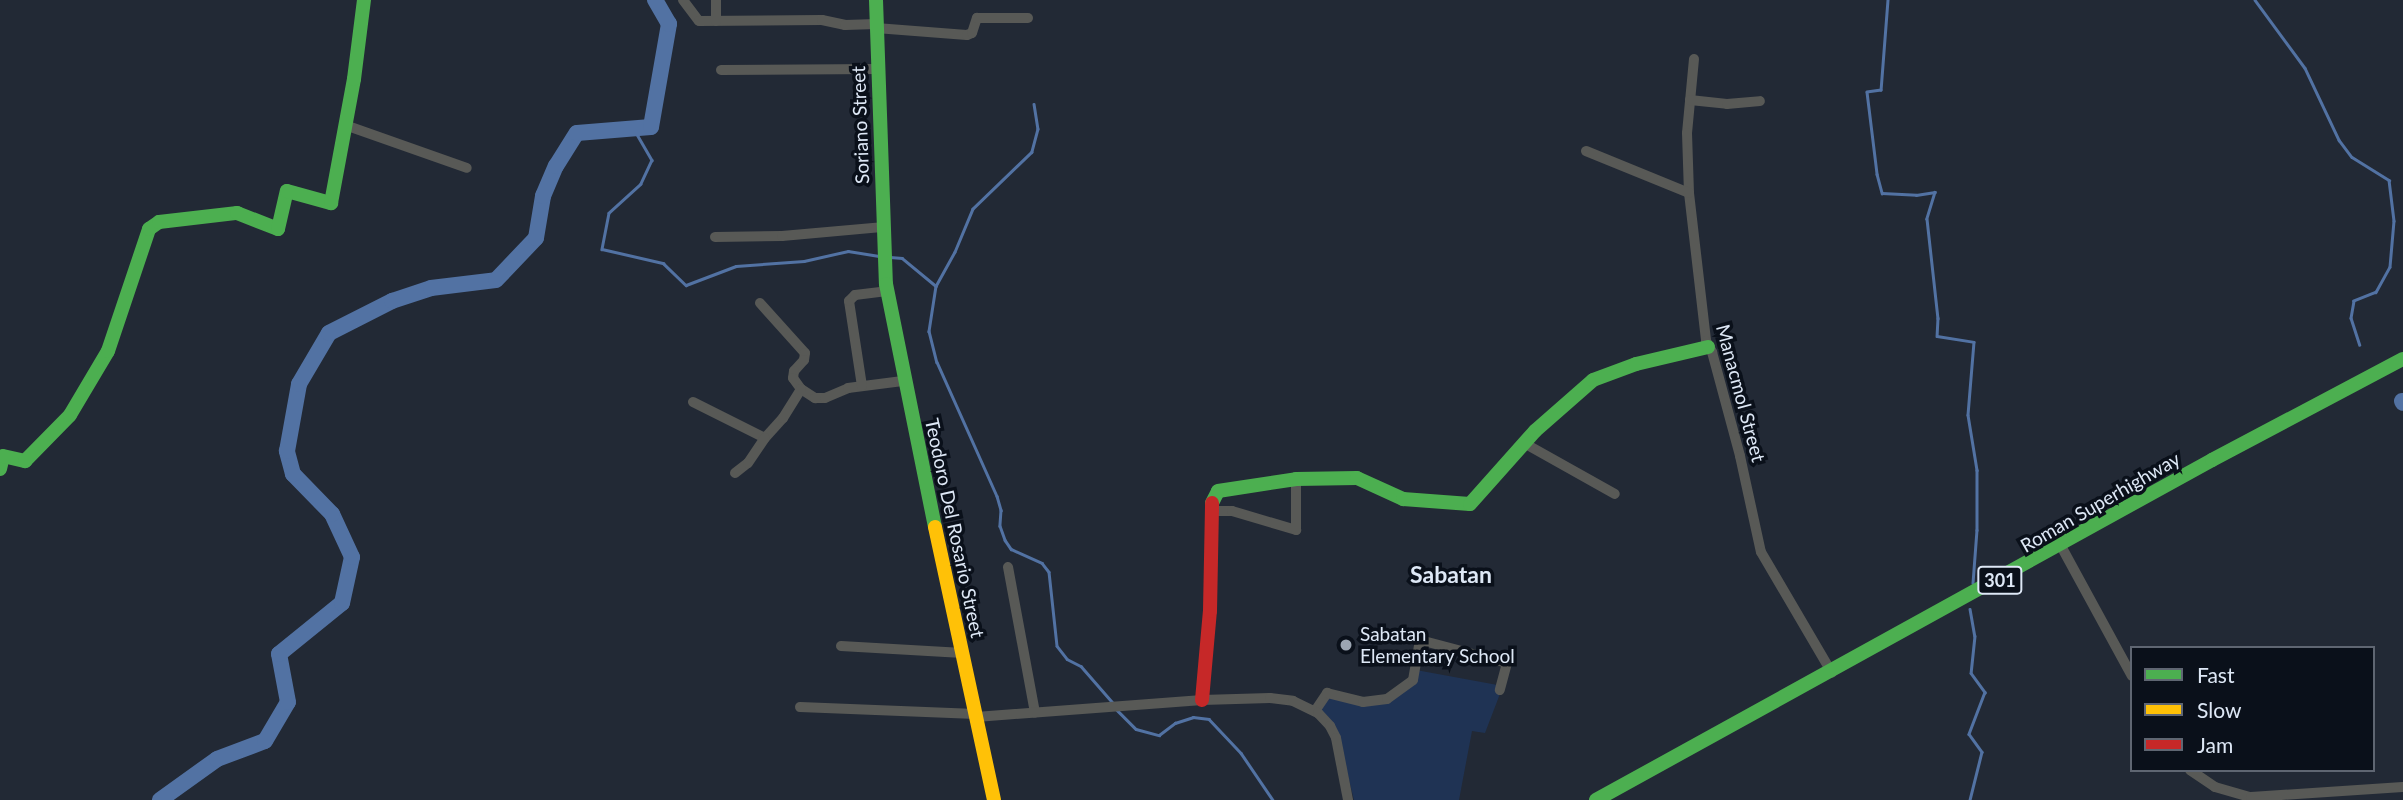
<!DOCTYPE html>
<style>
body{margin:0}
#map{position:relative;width:2403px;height:800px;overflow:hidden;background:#222935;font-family:Lato,sans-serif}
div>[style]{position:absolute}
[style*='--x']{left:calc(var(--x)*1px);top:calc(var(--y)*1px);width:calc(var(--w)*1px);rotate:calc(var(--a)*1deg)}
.green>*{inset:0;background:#1f3354}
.stream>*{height:2.5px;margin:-1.25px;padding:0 1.25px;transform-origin:1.25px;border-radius:1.25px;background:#5272a3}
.river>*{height:16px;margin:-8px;padding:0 8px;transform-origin:8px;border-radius:8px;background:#5272a3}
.street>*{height:10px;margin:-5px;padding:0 5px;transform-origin:5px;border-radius:5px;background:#585956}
.fast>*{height:14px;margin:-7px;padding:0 7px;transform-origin:7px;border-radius:7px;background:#4caf50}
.slow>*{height:14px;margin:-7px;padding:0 7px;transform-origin:7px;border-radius:7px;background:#ffc107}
.jam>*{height:14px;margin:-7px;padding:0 7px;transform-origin:7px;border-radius:7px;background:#c62828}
.dots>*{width:19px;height:19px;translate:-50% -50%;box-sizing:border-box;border:4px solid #0a101a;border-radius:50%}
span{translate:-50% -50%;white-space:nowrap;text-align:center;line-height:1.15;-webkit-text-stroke:7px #0a101a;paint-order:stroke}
.shield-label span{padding:2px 5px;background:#0a101a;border:2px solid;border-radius:5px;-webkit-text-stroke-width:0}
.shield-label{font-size:18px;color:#dee8f6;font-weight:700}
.street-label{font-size:19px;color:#dee8f6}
.poi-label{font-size:19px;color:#dee8f6}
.left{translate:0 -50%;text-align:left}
.quarter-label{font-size:23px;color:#dee8f6;font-weight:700}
.legend{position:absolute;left:2130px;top:646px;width:245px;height:126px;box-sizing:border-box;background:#0a101a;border:2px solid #5f6672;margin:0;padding:9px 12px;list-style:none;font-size:21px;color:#dee8f6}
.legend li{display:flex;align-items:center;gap:14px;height:35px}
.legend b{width:35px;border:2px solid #5f6672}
</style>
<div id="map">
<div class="green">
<div style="clip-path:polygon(1416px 670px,1503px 686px,1485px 733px,1472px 731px,1459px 800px,1354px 800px,1341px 748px,1318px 710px,1328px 695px,1386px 704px)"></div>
</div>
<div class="stream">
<div style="--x:1888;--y:0;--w:90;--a:94.4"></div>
<div style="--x:1881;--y:90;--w:14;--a:172"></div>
<div style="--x:1867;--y:92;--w:83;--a:83"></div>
<div style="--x:1877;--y:174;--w:20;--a:75"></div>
<div style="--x:1882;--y:193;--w:34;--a:3"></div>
<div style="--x:1916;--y:195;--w:19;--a:-9"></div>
<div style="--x:1935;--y:192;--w:28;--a:107"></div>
<div style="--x:1927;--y:219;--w:100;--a:83.7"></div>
<div style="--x:1938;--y:318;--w:18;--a:93"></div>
<div style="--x:1937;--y:336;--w:37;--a:9"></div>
<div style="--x:1974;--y:342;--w:73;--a:94.7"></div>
<div style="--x:1968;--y:415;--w:56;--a:80.7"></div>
<div style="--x:1977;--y:470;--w:60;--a:90"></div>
<div style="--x:1977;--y:530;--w:53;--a:94.3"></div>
<div style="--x:2255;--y:0;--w:84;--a:53.7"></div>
<div style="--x:2305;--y:68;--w:80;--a:64.7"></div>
<div style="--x:2339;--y:140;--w:21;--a:53"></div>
<div style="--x:2352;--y:157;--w:44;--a:31.9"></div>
<div style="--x:2389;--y:180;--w:41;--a:83"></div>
<div style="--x:2394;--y:221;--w:46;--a:95"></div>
<div style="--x:2390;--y:267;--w:29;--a:119"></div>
<div style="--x:2376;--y:292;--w:24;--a:158"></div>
<div style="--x:2354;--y:301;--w:17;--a:100"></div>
<div style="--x:2351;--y:318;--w:28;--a:72"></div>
<div style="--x:1034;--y:104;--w:25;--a:81"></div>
<div style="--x:1038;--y:129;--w:24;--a:105"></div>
<div style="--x:1032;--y:152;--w:82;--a:136"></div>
<div style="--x:973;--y:209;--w:47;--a:112.7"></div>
<div style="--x:955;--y:252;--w:39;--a:119"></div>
<div style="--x:936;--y:286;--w:46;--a:98.8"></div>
<div style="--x:929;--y:331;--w:32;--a:76"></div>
<div style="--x:937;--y:362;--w:147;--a:65.9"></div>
<div style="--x:997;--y:496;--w:15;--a:74"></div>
<div style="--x:1001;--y:510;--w:16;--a:94"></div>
<div style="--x:1000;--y:526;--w:15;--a:70"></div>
<div style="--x:1005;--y:540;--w:11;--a:56"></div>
<div style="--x:1011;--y:549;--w:34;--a:24"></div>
<div style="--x:1042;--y:563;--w:11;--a:52"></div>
<div style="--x:1049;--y:572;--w:74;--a:83.8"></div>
<div style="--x:1057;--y:646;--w:16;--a:52"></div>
<div style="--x:1067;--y:659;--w:16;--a:27"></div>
<div style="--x:1081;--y:666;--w:49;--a:49.1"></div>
<div style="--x:634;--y:129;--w:36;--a:60"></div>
<div style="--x:652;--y:160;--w:26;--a:115"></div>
<div style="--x:641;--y:184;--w:43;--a:137.8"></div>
<div style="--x:609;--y:213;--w:37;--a:101"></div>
<div style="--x:602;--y:249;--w:63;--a:12.9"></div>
<div style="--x:663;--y:263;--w:32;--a:44"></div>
<div style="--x:686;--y:285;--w:53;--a:-20.8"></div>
<div style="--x:736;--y:266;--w:68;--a:-4.2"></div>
<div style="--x:804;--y:261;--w:45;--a:-12.8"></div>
<div style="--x:848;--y:251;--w:31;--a:9"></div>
<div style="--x:890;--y:257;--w:12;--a:5"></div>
<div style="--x:902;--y:258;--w:44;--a:39.5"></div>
<div style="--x:1970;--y:609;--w:27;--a:80"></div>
<div style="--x:1975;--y:636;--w:37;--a:96"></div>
<div style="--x:1971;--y:673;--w:24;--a:54"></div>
<div style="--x:1985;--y:692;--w:45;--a:110.9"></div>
<div style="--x:1969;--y:734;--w:22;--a:54"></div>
<div style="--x:1982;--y:752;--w:49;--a:104"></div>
<div style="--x:1116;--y:709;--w:28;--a:45"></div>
<div style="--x:1136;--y:729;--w:24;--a:15"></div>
<div style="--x:1159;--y:735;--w:20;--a:-37"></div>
<div style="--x:1175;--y:723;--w:19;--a:-18"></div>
<div style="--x:1193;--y:717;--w:16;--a:7"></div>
<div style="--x:1209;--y:719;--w:47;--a:46.7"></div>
<div style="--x:1241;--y:753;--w:57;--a:55.8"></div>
</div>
<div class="river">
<div style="--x:2402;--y:401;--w:2;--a:63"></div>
<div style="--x:160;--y:800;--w:70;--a:-35.7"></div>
<div style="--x:217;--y:759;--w:51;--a:-20.6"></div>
<div style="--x:265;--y:741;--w:45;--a:-59.5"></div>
<div style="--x:288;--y:702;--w:49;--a:-100.6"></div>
<div style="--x:279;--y:654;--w:81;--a:-39"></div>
<div style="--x:342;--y:603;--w:47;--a:-77.7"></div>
<div style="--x:352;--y:557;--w:47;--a:-114.9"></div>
<div style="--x:332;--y:514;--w:56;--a:-134.3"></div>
<div style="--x:293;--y:474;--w:24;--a:-105"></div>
<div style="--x:287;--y:451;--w:68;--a:-79.8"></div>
<div style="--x:299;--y:384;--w:59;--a:-59.5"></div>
<div style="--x:329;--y:333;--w:71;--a:-26.9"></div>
<div style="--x:392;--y:301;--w:41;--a:-18.4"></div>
<div style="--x:431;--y:288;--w:65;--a:-7"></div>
<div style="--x:496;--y:280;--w:58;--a:-46.4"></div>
<div style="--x:536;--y:238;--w:43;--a:-80.5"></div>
<div style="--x:543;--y:196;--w:33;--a:-67"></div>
<div style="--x:556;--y:166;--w:39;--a:-58"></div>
<div style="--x:577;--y:133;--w:74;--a:-4.6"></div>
<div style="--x:651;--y:127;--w:105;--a:-80.1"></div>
<div style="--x:669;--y:24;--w:28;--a:-120"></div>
</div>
<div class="street">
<div style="--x:683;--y:0;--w:26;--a:53"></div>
<div style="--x:699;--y:21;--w:123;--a:-0.5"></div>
<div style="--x:822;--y:20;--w:24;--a:12"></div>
<div style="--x:845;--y:25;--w:31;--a:-2"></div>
<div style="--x:716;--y:0;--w:21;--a:90"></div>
<div style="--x:876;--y:28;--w:91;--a:4.4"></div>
<div style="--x:967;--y:35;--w:5;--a:-22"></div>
<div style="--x:972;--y:33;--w:16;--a:-72"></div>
<div style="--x:977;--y:18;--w:51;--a:0"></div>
<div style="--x:1694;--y:59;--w:74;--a:95.4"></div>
<div style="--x:1687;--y:133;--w:60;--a:88.1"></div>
<div style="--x:1689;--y:193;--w:149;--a:83.4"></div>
<div style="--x:1706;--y:341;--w:13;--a:61"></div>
<div style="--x:1712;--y:352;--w:108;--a:74.9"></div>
<div style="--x:1740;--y:456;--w:98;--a:77.7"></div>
<div style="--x:1761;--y:552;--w:140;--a:59.6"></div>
<div style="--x:721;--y:70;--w:156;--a:-0.4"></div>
<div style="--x:1690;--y:100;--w:37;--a:6"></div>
<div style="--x:1727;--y:104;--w:33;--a:-5"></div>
<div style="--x:345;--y:125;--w:129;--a:19.4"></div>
<div style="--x:1586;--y:151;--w:111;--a:22.2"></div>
<div style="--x:715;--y:237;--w:67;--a:-0.9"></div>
<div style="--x:782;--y:236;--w:100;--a:-5.1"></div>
<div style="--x:760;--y:303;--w:67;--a:48"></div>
<div style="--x:805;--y:353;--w:7;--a:98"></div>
<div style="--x:804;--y:360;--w:15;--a:132"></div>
<div style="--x:794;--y:371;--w:7;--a:98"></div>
<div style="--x:793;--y:378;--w:14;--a:54"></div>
<div style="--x:801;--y:389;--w:17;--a:33"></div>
<div style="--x:815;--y:398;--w:10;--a:0"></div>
<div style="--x:825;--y:398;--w:25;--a:-23"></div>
<div style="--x:848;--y:388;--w:55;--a:-7.3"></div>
<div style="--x:862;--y:386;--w:86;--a:-98.7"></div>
<div style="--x:849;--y:301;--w:8;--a:-45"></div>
<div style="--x:855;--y:295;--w:32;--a:-7"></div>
<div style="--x:693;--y:402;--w:80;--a:26.6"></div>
<div style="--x:765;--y:438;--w:27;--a:-48"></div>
<div style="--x:783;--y:418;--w:34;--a:-58"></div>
<div style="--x:1524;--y:443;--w:104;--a:29.3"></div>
<div style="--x:735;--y:473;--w:16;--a:-38"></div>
<div style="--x:748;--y:463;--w:30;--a:-56"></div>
<div style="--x:1212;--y:511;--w:20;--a:0"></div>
<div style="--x:1232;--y:511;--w:67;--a:16.5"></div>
<div style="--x:1296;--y:530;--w:51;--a:-90"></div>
<div style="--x:2061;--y:546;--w:148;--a:61.4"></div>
<div style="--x:1008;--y:567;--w:148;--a:79.5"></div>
<div style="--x:841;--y:646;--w:122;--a:3.3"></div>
<div style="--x:800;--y:707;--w:176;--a:2.3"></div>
<div style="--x:1315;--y:711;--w:22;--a:-56"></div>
<div style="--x:1327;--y:693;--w:37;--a:14"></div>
<div style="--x:1363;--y:702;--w:24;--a:-7"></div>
<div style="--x:1387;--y:699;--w:32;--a:-36"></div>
<div style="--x:1413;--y:680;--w:41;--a:-80.1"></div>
<div style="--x:1420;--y:640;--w:90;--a:14.8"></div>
<div style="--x:1507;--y:663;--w:28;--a:105"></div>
<div style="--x:976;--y:717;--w:227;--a:-4.3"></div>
<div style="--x:1202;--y:700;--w:68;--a:-1.7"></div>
<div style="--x:1270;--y:698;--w:23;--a:7"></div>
<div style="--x:1293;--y:701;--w:28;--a:26"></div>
<div style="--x:1318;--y:713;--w:18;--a:47"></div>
<div style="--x:1330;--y:726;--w:13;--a:63"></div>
<div style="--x:1336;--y:738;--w:63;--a:79"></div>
<div style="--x:2190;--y:770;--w:30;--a:34"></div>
<div style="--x:2215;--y:787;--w:37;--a:16"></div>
<div style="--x:2251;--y:797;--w:152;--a:-3.8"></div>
</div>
<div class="fast">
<div style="--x:876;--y:0;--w:284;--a:88"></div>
<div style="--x:886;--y:284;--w:248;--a:78.6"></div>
<div style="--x:0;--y:469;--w:13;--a:-77"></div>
<div style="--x:3;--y:456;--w:23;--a:13"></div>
<div style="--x:25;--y:461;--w:64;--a:-45.6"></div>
<div style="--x:70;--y:415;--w:74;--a:-59.3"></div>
<div style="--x:108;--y:351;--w:129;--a:-71.4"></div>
<div style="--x:149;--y:229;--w:12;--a:-35"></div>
<div style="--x:159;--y:222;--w:79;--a:-6.6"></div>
<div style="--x:237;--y:213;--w:44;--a:21.3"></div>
<div style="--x:278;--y:229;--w:39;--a:-77"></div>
<div style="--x:287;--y:191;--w:46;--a:15.3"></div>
<div style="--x:331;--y:203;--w:126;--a:-79.5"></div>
<div style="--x:354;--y:79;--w:80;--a:-82.8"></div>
<div style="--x:1212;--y:503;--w:13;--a:-63"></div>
<div style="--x:1218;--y:491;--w:79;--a:-8.7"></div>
<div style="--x:1296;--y:479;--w:61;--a:-0.9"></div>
<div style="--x:1357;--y:478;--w:51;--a:24.5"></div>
<div style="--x:1403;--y:499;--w:67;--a:4.3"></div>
<div style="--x:1470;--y:504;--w:98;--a:-48.3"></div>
<div style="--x:1535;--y:431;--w:77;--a:-41.3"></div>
<div style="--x:1593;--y:380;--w:46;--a:-20.4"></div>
<div style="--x:1636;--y:364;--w:74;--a:-13.3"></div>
<div style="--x:1596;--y:800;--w:704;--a:-28.9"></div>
<div style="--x:2212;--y:460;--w:216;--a:-27.9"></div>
</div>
<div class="slow">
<div style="--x:935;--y:527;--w:279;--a:77.8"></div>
</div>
<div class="jam">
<div style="--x:1202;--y:700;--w:89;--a:-84.9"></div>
<div style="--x:1210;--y:611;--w:108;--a:-88.9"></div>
</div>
<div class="dots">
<div style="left:1346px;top:645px;background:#9ca5b2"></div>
</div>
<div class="shield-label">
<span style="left:2000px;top:580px">301</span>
</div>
<div class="street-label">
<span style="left:860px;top:125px;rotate:-92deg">Soriano Street</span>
<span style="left:1741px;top:393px;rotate:75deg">Manacmol Street</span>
<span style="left:2100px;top:502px;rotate:-30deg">Roman Superhighway</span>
<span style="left:955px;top:528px;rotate:78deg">Teodoro Del Rosario Street</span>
</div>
<div class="poi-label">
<span class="left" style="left:1360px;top:645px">Sabatan<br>Elementary School</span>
</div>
<div class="quarter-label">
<span style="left:1451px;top:574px">Sabatan</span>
</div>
<ul class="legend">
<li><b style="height:9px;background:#4caf50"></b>Fast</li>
<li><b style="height:9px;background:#ffc107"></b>Slow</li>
<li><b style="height:9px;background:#c62828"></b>Jam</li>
</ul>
</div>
